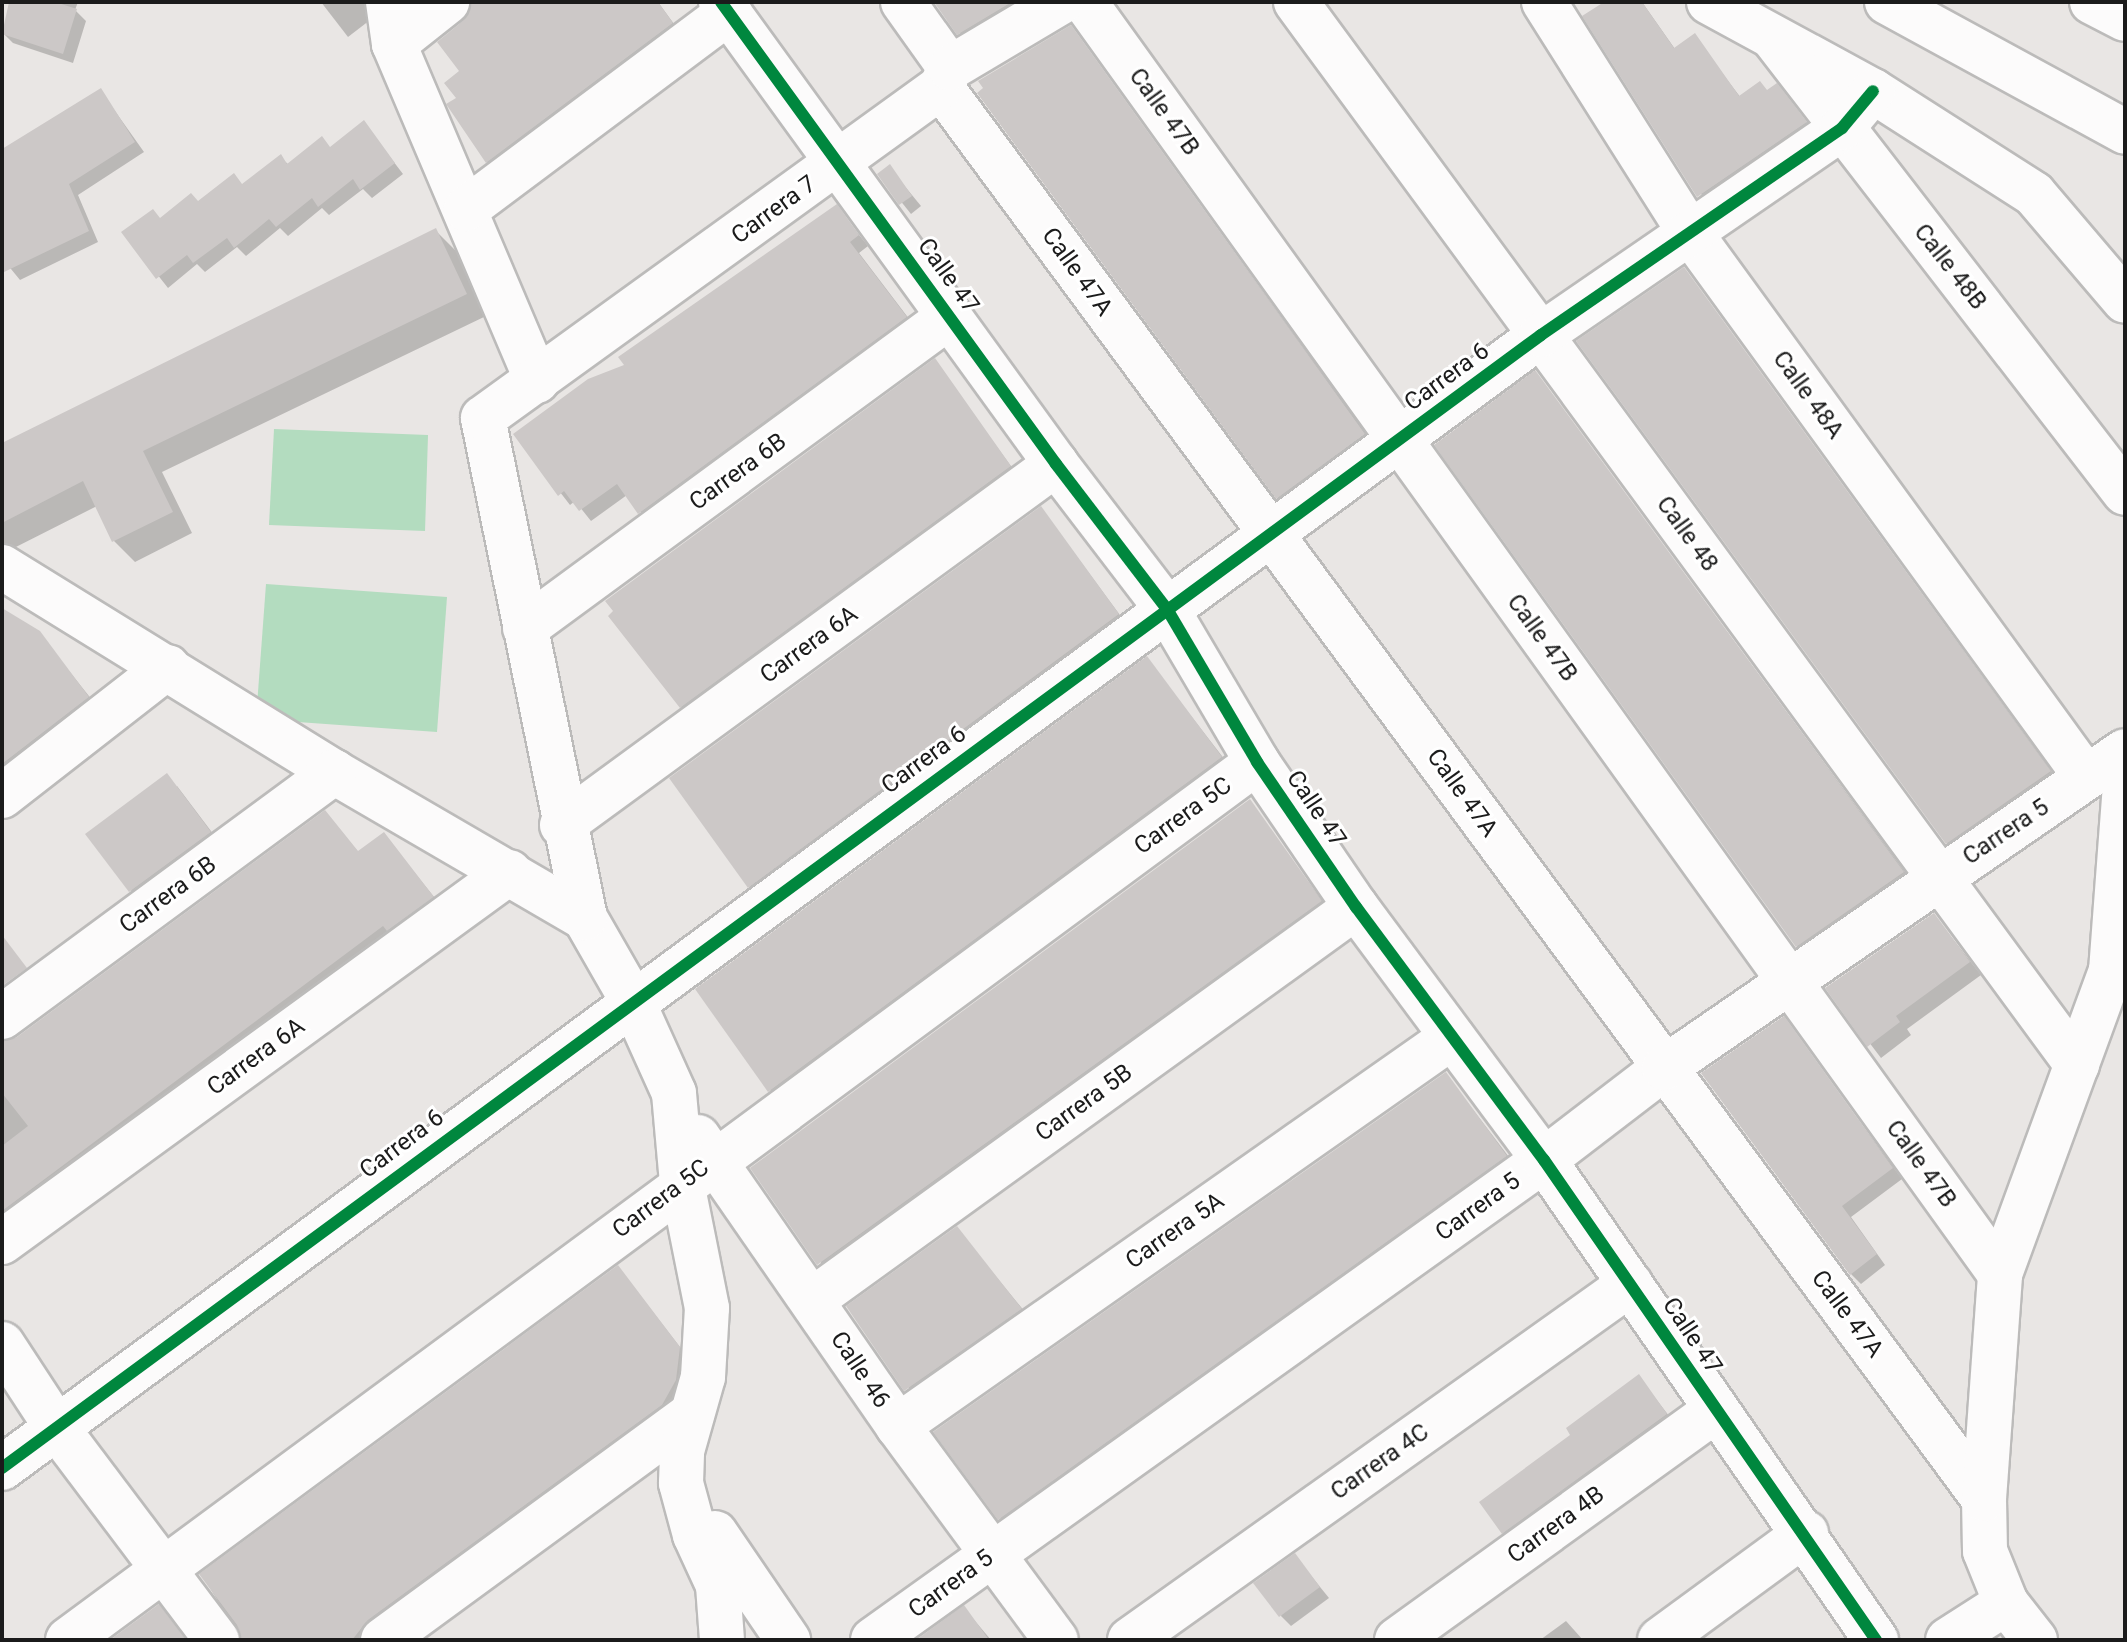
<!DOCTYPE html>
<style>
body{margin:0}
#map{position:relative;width:2127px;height:1642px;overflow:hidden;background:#e9e6e4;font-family:Roboto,sans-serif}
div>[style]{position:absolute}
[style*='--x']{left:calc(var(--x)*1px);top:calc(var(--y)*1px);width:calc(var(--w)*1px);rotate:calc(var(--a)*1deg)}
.pitch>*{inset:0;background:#b3dcbf}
.shadow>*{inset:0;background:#0003}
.building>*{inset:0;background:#ccc8c7}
.roads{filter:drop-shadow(2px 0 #bcbbba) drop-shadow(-2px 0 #bcbbba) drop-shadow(0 2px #bcbbba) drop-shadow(0 -2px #bcbbba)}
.minor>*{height:44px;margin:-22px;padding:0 22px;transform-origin:22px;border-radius:22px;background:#fcfbfb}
.cycleway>*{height:12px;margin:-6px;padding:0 6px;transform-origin:6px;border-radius:6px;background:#00873e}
span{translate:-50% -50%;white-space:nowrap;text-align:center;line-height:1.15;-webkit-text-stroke:6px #fff;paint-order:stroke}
.street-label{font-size:24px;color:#1b1b1b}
.frame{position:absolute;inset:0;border:4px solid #1b1b1b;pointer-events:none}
</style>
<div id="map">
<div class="pitch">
<div style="clip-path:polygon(274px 429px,428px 435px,425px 531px,269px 525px)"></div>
<div style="clip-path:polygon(266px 584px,447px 597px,437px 732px,256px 719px)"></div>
</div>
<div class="shadow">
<div style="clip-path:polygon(11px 2px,78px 2px,75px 10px,86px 21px,73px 63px,13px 43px,3px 33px)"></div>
<div style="clip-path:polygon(321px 2px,377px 2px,374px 17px,348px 37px)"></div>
<div style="clip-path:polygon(471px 2px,658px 2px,682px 35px,498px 173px,487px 162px,458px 99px,462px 72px,440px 42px,472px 13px)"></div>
<div style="clip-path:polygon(936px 2px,1042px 2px,969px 44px)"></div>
<div style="clip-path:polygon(1607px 2px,1642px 2px,1675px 49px,1694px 36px,1741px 98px,1768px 91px,1786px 96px,1815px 133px,1709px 206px,1585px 17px)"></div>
<div style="clip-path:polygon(1071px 28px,1375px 446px,1290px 509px,1278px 498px)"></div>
<div style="clip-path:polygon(100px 90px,144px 152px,78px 195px,98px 242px,20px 280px,2px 258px,2px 152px)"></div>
<div style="clip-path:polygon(364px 123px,403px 174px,372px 198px,363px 189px,329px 215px,322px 208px,288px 236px,280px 228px,246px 256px,237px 247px,205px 272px,197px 264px,168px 288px,124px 232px,244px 186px,280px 157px,289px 165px,331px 148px)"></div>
<div style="clip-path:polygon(889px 167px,921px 206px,911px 214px,879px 174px)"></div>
<div style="clip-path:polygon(836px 206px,868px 246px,859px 253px,916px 328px,650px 523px,627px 495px,591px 521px,575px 501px,570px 505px,515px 434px,627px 366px,621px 358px)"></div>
<div style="clip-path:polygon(435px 230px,456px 251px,486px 316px,162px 472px,192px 533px,135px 562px,114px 541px,97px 506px,6px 552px,2px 548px,2px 446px)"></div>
<div style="clip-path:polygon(1684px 269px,2060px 783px,1957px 853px,1947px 843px)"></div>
<div style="clip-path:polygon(934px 361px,1019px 477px,691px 717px,681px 707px)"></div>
<div style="clip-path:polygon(1535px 373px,1913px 883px,1808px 956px,1797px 946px)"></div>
<div style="clip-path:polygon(1041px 508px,1128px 626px,760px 897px,749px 887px)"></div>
<div style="clip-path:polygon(2px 614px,38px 632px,100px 710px,2px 787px)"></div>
<div style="clip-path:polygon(1147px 659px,1232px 769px,781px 1102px,770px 1090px)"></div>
<div style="clip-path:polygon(177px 786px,220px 843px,141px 901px,131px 891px)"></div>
<div style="clip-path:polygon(1249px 801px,1331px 913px,830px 1275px,752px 1168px)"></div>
<div style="clip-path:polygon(325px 812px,359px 853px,384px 835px,443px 908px,2px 1233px,2px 1040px,18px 1039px)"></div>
<div style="clip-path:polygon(1934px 915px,1981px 975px,1907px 1029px,1911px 1035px,1881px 1058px,1828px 988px)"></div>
<div style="clip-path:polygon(1783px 1019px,1902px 1179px,1851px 1217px,1885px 1265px,1861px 1284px,1851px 1274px)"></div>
<div style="clip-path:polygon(1446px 1074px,1518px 1169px,1012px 1531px,1000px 1518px)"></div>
<div style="clip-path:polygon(957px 1229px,1039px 1329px,925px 1409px,848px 1307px)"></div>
<div style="clip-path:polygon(618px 1267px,690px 1360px,687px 1392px,372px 1640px,242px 1640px,202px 1575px)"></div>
<div style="clip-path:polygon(1639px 1377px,1676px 1425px,1513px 1542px,1503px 1532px,1573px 1435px)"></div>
<div style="clip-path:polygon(1295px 1556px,1329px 1598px,1291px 1626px,1281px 1616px)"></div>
<div style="clip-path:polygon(964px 1608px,991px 1640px,919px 1640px)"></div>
<div style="clip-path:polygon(1566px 1621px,1583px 1640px,1540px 1640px)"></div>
</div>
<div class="building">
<div style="clip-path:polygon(9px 2px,55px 2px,77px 9px,63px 54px,2px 34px)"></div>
<div style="clip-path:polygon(471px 2px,658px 2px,673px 23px,486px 163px,446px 104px,456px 98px,444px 83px,459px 71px,437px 42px,463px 21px)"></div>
<div style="clip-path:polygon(934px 2px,1012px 2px,957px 35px)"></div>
<div style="clip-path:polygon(1604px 2px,1642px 2px,1674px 48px,1695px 33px,1739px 96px,1760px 81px,1767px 90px,1777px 83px,1807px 122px,1697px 197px,1582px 16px)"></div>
<div style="clip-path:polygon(1071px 25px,1365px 434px,1276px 499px,977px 93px,983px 88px,978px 81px)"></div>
<div style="clip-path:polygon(101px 88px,135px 142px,69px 184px,89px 231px,2px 273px,2px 149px)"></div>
<div style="clip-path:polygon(364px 120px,395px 163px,360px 190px,353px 179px,318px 207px,312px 198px,276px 227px,269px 219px,234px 248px,227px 238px,193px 263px,187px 255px,156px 279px,121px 232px,153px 209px,160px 218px,191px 193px,198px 201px,234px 173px,242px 184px,281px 154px,287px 164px,322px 136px,330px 147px)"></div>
<div style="clip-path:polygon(890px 164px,912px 196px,899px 205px,877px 174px)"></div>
<div style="clip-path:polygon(837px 204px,859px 235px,850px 242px,907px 317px,638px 514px,617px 484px,579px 511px,564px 491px,558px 496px,513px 434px,588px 379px,624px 365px,618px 357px)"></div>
<div style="clip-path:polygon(436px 228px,467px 294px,143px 451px,173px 512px,112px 542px,83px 481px,2px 523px,2px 443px)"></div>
<div style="clip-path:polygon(1684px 267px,2051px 771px,1946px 844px,1576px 341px)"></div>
<div style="clip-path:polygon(935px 358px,1011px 466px,680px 708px,608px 616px,613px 611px,605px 601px)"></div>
<div style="clip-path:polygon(1535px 370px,1904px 872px,1796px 947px,1434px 445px)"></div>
<div style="clip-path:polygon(1041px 506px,1119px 614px,748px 888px,669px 778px)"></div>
<div style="clip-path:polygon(2px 608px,40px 631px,89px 697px,2px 764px)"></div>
<div style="clip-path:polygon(1147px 656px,1222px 757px,768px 1092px,695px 989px)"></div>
<div style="clip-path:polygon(167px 773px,211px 832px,129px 892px,85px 834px)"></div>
<div style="clip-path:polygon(1250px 799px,1322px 901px,817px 1265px,750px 1168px)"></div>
<div style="clip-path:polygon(325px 810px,358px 851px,384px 832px,434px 897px,387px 931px,383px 926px,2px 1211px,2px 1146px,28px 1126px,2px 1093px,2px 1042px,17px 1037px)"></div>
<div style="clip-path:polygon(1934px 913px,1970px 962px,1896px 1016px,1900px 1022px,1867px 1047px,1825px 988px)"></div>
<div style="clip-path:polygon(2px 935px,27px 968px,2px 986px)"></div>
<div style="clip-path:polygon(1784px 1016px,1893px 1168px,1842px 1206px,1877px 1254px,1850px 1275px,1701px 1073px)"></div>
<div style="clip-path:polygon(1446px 1072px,1507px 1156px,998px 1520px,933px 1432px)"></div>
<div style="clip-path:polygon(957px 1226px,1022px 1309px,904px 1391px,846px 1306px)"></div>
<div style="clip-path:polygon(618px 1265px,680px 1347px,676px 1380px,662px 1405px,368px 1620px,352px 1640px,241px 1640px,237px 1625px,199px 1574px)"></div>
<div style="clip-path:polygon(1639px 1374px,1667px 1414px,1502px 1534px,1479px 1502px,1570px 1435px,1566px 1428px)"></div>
<div style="clip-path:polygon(1295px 1553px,1320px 1587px,1279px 1617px,1253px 1583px)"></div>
<div style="clip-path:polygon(159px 1604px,186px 1640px,110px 1640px)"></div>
<div style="clip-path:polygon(964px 1605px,989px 1640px,916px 1640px)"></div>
</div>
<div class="roads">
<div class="minor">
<div style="--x:388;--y:2;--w:42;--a:81.9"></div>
<div style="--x:394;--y:44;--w:366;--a:67"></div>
<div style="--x:721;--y:2;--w:571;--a:54.05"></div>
<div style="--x:1056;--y:464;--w:183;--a:52.6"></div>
<div style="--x:1167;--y:609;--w:178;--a:59.5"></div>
<div style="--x:1257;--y:762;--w:176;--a:55.7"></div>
<div style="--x:1356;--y:907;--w:315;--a:53.4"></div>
<div style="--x:1544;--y:1160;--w:584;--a:55.33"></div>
<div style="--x:903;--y:2;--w:81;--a:54.5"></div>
<div style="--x:1085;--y:2;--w:1567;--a:54.27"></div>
<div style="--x:1296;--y:2;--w:1319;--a:53.69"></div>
<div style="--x:1544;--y:2;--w:271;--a:57.7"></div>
<div style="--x:1689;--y:231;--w:675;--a:53.98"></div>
<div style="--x:1709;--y:2;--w:187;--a:28.5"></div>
<div style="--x:1873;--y:91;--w:191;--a:32.6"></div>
<div style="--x:2034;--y:194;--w:140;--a:49.6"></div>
<div style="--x:1887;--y:2;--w:271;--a:28.6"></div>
<div style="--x:2092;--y:2;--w:37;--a:27"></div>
<div style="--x:1775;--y:40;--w:572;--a:52.31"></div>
<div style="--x:394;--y:44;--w:68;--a:-38.4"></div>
<div style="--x:941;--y:87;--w:1755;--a:53.55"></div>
<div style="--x:466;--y:209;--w:329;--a:-36.8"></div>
<div style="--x:2;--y:567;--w:390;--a:31.7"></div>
<div style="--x:334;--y:772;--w:290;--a:30.2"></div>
<div style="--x:525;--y:628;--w:527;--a:-36.28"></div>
<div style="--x:2;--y:796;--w:210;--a:-37.9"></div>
<div style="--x:562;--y:825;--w:612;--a:-36.16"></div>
<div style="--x:2111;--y:971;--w:186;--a:-85.7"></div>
<div style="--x:2;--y:1017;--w:413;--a:-36.4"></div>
<div style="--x:698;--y:1137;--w:351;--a:55.3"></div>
<div style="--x:898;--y:1426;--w:266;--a:53.6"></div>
<div style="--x:2;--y:1242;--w:628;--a:-36.07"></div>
<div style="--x:812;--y:1300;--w:671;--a:-35.85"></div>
<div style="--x:2;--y:1344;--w:100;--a:56.8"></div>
<div style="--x:57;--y:1428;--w:266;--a:53"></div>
<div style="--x:898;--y:1426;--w:677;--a:-35.08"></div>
<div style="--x:2;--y:1468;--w:1911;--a:-36.36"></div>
<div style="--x:1541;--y:335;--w:365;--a:-34.5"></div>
<div style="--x:1842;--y:128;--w:48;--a:-50"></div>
<div style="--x:715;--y:1533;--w:130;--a:55.7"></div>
<div style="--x:68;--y:1640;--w:1478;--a:-36.44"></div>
<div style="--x:383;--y:1640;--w:383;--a:-36.2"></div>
<div style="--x:722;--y:1640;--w:55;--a:-94.2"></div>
<div style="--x:718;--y:1585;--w:55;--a:-114.7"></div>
<div style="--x:695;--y:1535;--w:54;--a:-105.1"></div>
<div style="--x:681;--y:1483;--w:32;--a:-88"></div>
<div style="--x:682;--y:1451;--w:77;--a:-74.2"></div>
<div style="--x:703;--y:1377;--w:69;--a:-86.7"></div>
<div style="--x:707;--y:1308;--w:127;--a:-101.3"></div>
<div style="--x:682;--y:1183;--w:90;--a:-95.1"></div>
<div style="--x:674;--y:1093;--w:102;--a:-114.3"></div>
<div style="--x:632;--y:1000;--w:95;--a:-119.8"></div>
<div style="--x:585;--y:918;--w:510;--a:-101.53"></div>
<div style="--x:483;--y:418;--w:565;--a:-35.86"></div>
<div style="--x:941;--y:87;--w:21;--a:-65"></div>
<div style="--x:950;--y:68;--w:129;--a:-30.7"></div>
<div style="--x:873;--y:1640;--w:825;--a:-35.58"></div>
<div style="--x:1544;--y:1160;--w:151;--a:-37.5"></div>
<div style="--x:1664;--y:1068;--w:559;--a:-34.51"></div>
<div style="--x:1130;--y:1640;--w:614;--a:-35.45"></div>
<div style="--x:1397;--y:1640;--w:393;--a:-35.8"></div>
<div style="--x:1660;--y:1640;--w:181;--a:-36.2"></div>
<div style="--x:1948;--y:1640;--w:69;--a:-32.5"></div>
<div style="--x:2035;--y:1640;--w:47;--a:-128.1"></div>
<div style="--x:2006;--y:1603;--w:56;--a:-112"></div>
<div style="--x:1985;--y:1551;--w:52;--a:-91.1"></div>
<div style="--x:1984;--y:1499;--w:226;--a:-85.9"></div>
<div style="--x:2000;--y:1274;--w:323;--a:-69.9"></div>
<div style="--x:2111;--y:971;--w:27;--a:-59"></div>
</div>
</div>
<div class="cycleway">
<div style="--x:721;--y:2;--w:571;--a:54.05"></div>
<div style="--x:1056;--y:464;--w:183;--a:52.6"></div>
<div style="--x:1167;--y:609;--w:178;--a:59.5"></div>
<div style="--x:1257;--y:762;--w:176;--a:55.7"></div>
<div style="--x:1356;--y:907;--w:315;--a:53.4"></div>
<div style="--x:1544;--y:1160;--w:584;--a:55.33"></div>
<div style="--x:2;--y:1468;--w:1911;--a:-36.36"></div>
<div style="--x:1541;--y:335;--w:365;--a:-34.5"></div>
<div style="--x:1842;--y:128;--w:48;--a:-50"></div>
</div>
<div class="street-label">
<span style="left:1164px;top:112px;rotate:54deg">Calle 47B</span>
<span style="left:774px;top:210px;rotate:-36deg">Carrera 7</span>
<span style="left:1950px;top:267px;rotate:52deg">Calle 48B</span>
<span style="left:1077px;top:272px;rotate:54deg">Calle 47A</span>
<span style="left:948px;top:276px;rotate:54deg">Calle 47</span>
<span style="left:1447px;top:377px;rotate:-36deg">Carrera 6</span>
<span style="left:1808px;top:395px;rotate:54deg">Calle 48A</span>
<span style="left:738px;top:472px;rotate:-36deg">Carrera 6B</span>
<span style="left:1687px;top:534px;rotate:54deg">Calle 48</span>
<span style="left:1542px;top:638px;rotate:54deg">Calle 47B</span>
<span style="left:809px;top:645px;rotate:-36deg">Carrera 6A</span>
<span style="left:924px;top:760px;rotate:-36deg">Carrera 6</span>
<span style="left:1462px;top:793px;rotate:54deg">Calle 47A</span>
<span style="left:1316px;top:809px;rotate:56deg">Calle 47</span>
<span style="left:1183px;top:816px;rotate:-36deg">Carrera 5C</span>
<span style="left:2006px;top:832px;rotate:-34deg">Carrera 5</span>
<span style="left:168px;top:895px;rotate:-36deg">Carrera 6B</span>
<span style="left:256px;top:1057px;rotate:-36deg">Carrera 6A</span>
<span style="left:1084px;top:1103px;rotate:-36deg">Carrera 5B</span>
<span style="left:402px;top:1144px;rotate:-37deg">Carrera 6</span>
<span style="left:1921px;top:1164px;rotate:54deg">Calle 47B</span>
<span style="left:661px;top:1199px;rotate:-37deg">Carrera 5C</span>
<span style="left:1478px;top:1207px;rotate:-36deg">Carrera 5</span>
<span style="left:1175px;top:1231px;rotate:-35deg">Carrera 5A</span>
<span style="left:1847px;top:1314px;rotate:53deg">Calle 47A</span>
<span style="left:1692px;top:1336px;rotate:56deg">Calle 47</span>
<span style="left:860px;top:1370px;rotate:56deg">Calle 46</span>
<span style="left:1380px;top:1462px;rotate:-35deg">Carrera 4C</span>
<span style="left:1556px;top:1525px;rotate:-36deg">Carrera 4B</span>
<span style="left:951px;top:1584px;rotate:-36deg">Carrera 5</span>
</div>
<div class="frame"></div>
</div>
